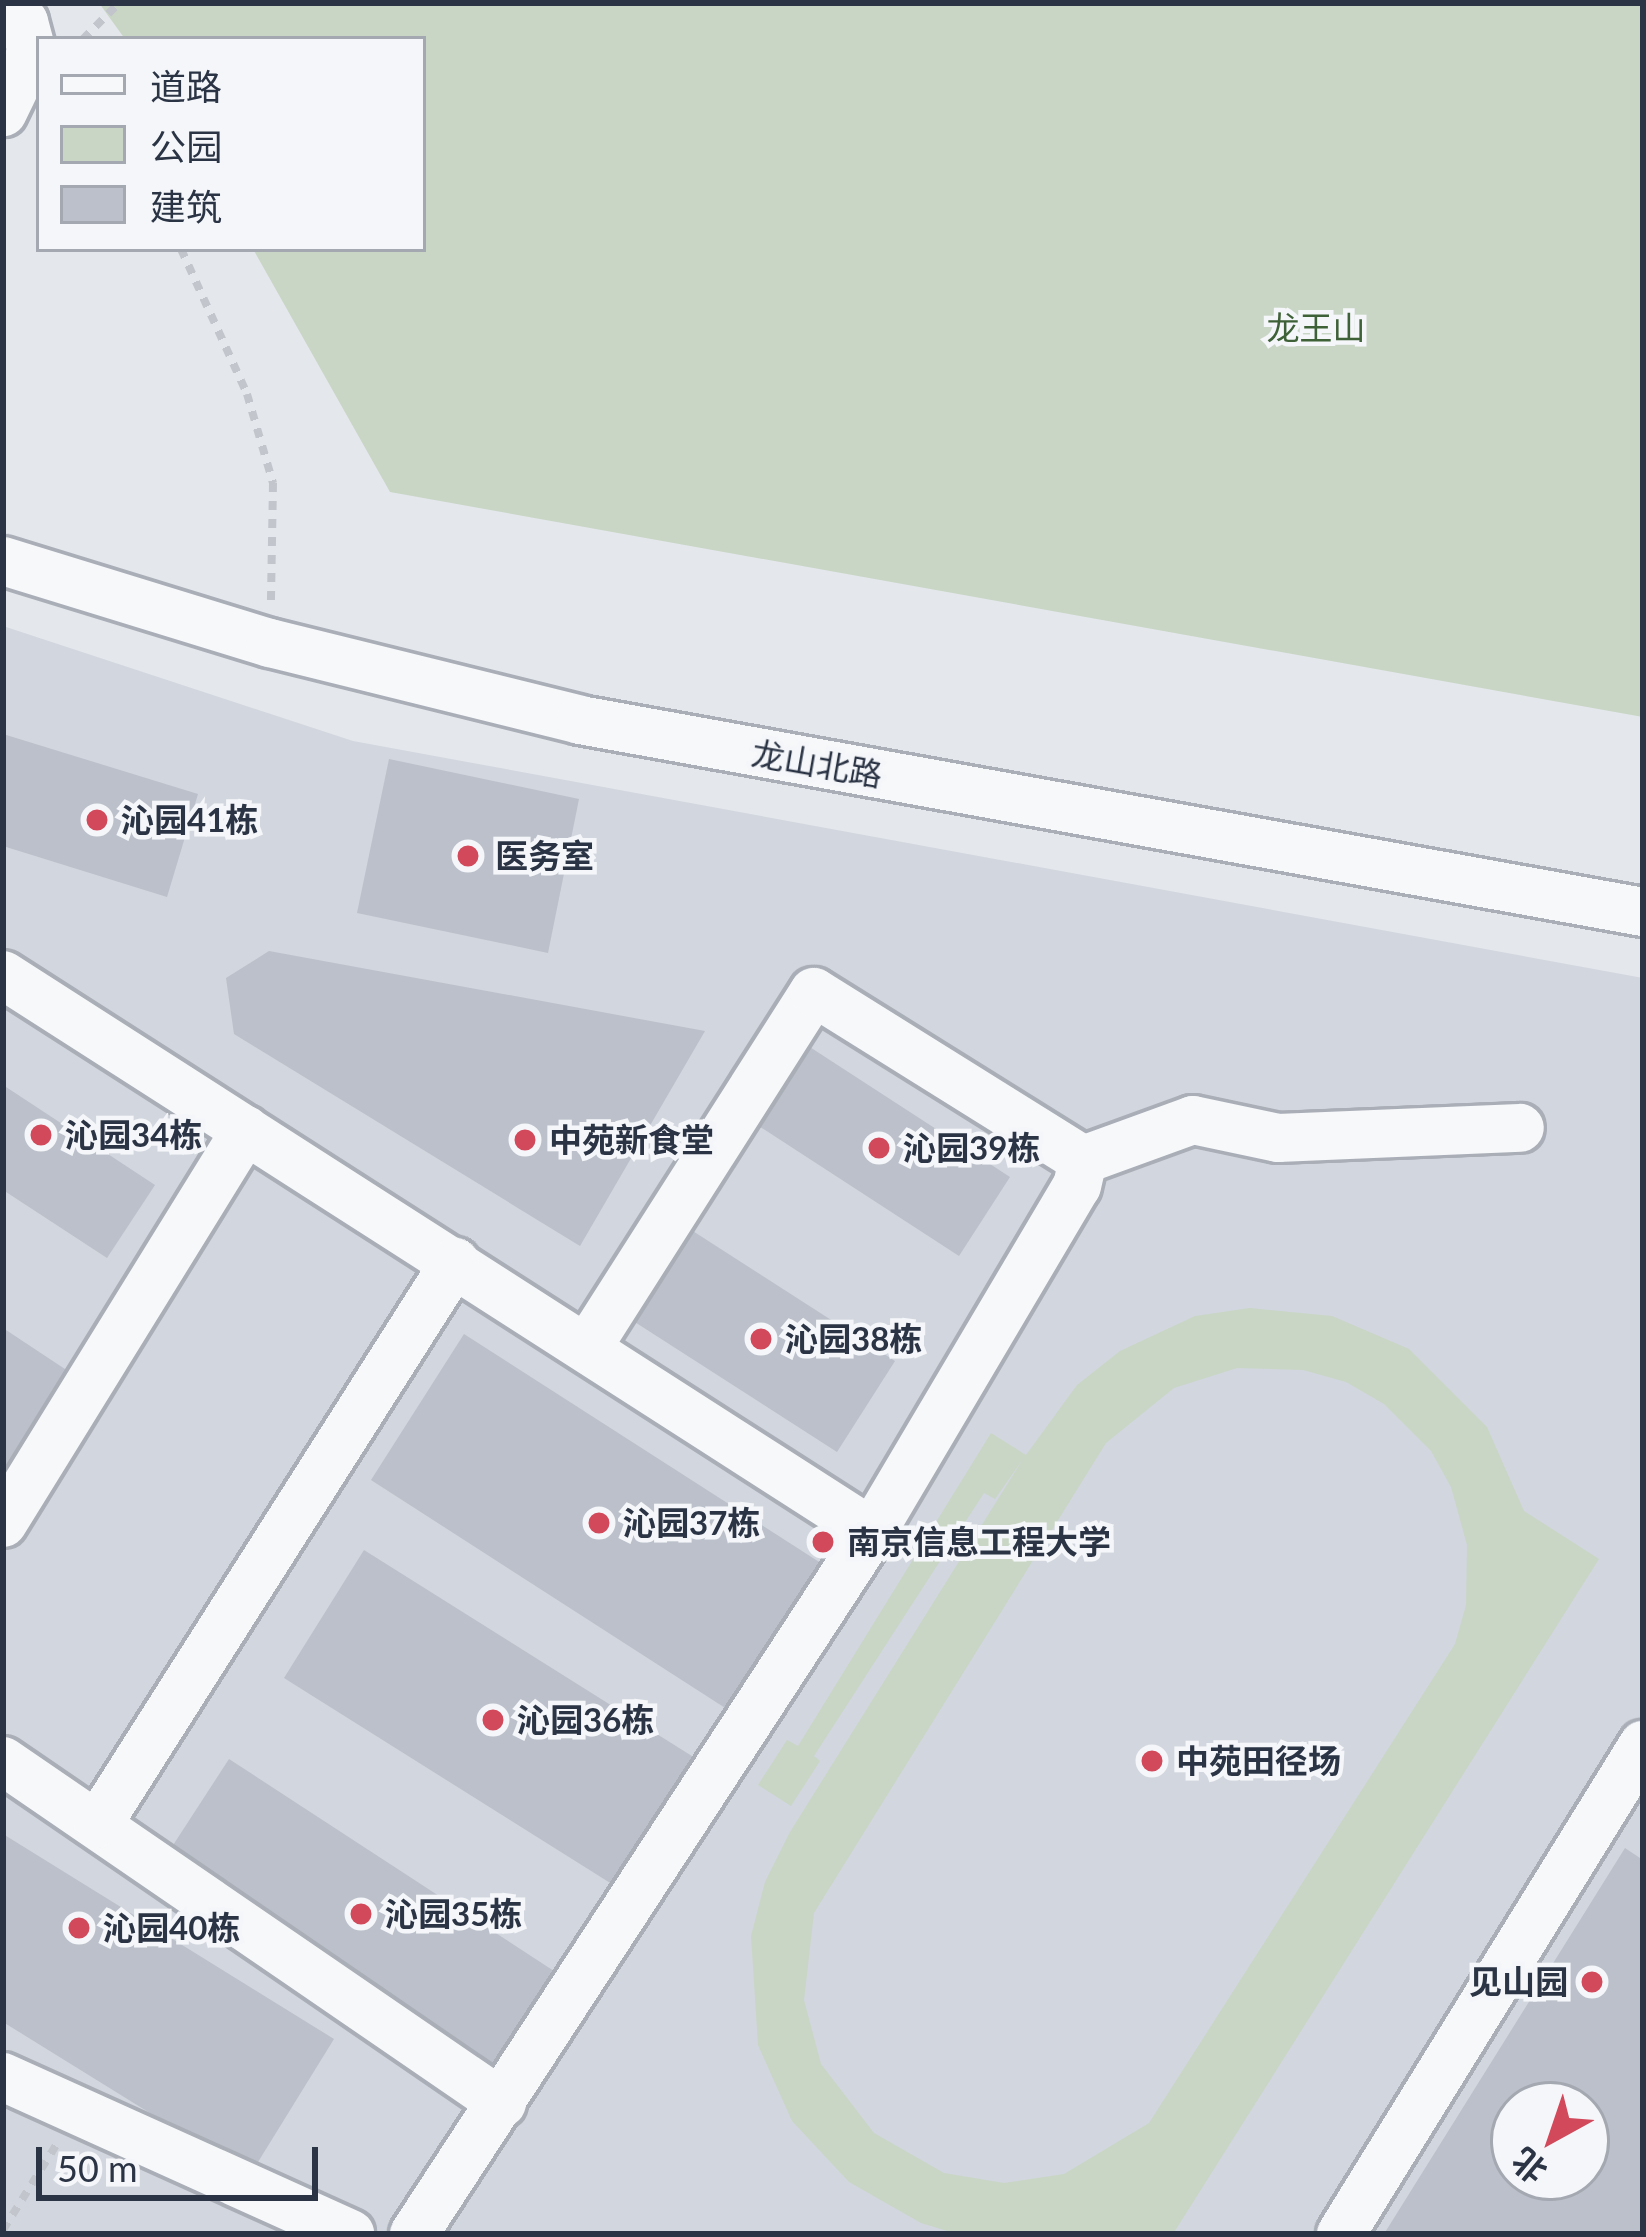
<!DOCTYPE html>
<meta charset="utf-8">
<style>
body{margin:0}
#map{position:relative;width:1646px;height:2237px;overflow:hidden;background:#e4e7ec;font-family:Lato,"Noto Sans SC",sans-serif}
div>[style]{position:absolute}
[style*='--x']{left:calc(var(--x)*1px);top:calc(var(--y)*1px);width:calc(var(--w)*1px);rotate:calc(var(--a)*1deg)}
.built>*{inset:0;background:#d2d6de}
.green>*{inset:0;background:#c9d6c5}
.building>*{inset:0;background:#bbc0ca}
.path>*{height:8px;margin-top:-4px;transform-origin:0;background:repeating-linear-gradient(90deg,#c2c5cb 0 9px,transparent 0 18px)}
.roads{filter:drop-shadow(3px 0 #a9aeb7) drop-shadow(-3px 0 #a9aeb7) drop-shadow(0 3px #a9aeb7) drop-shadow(0 -3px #a9aeb7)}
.minor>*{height:48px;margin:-24px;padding:0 24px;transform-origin:24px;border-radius:24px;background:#f7f8fa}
.dots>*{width:33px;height:33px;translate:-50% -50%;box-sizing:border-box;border:6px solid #f4f6f9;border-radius:50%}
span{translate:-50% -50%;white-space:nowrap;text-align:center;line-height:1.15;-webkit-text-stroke:9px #f4f6f9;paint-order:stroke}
.park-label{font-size:33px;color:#3f6138}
.street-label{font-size:33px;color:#2b3445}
.poi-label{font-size:33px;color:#2b3445;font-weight:700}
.left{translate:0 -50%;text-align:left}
.right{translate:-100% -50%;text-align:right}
.frame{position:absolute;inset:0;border:6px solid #2b3445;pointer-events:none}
.legend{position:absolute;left:36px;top:36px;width:390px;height:216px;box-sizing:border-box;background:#f4f6f9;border:3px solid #a4a8b1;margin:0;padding:15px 21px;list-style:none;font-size:36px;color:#2b3445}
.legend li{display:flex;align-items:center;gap:24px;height:60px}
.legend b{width:60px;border:3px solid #a4a8b1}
.north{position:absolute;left:1490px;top:2081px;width:120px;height:120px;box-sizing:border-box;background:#f4f6f9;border:3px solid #a4a8b1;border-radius:50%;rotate:220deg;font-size:33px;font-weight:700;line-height:48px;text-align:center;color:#2b3445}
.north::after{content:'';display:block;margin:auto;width:42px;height:54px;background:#d1495b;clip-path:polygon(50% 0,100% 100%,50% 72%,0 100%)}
.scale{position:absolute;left:36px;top:2147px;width:282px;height:54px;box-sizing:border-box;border:6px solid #2b3445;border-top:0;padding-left:15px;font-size:36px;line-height:42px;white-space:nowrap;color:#2b3445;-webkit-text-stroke:9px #f4f6f9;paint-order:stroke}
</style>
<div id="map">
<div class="built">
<div style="clip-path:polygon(evenodd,3px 626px,353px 741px,1643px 978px,1643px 2234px,3px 2234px,3px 626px,1514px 2105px,1586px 2105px,1586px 2177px,1514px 2177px,1514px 2105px)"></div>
</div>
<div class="green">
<div style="clip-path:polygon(99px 3px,1643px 3px,1643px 717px,390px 492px,253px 249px,423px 249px,423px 39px,125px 39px)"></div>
<div style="clip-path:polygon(evenodd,1250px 1308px,1332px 1316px,1409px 1349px,1487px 1427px,1524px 1511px,1599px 1559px,1173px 2234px,957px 2234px,921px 2223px,849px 2182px,792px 2121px,758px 2045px,751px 1936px,765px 1882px,790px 1832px,1023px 1459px,995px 1499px,984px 1493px,814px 1756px,820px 1761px,791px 1806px,758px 1785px,787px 1740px,798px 1746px,991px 1433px,1026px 1455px,1077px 1385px,1120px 1351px,1195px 1316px,1250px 1308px,1237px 1368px,1303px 1370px,1346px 1382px,1384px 1404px,1431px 1451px,1451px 1487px,1467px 1545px,1466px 1605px,1455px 1644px,1149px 2123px,1064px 2174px,1004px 2183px,944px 2173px,874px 2133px,821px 2064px,804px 2000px,814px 1913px,1106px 1443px,1174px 1388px,1237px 1368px)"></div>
</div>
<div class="building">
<div style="clip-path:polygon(3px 734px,198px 794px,167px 897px,3px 846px)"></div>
<div style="clip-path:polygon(389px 759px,579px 799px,548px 953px,357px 913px)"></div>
<div style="clip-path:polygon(269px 951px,705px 1031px,580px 1246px,234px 1034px,226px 978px)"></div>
<div style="clip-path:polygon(799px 1040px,1010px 1177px,959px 1256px,748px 1119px)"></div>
<div style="clip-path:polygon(3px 1085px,155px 1185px,107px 1258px,3px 1190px)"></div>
<div style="clip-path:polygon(685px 1226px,895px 1361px,837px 1452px,627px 1317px)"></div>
<div style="clip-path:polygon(3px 1328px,74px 1375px,3px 1484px)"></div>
<div style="clip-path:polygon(464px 1334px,827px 1567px,733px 1713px,371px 1480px)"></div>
<div style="clip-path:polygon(364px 1550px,703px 1763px,623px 1891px,284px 1678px)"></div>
<div style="clip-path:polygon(229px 1759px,557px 1973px,494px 2069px,166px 1856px)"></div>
<div style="clip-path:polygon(3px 1834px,334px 2039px,250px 2175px,3px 2022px)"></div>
<div style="clip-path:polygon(evenodd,1625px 1848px,1643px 1860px,1643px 2234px,1384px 2234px,1625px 1848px,1514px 2105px,1586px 2105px,1586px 2177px,1514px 2177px,1514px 2105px)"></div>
</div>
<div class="path">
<div style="--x:83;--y:39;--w:51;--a:-45"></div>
<div style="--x:181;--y:249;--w:159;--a:65.5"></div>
<div style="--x:247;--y:394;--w:93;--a:73.7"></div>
<div style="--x:273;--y:483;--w:118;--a:91"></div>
<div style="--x:3;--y:2230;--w:104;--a:-58"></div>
</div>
<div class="roads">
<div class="minor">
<div style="--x:3;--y:5;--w:27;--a:39"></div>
<div style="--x:24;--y:22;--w:31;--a:75"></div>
<div style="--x:32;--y:52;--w:67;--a:115.8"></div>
<div style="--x:3;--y:561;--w:279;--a:17.1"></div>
<div style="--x:270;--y:643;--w:319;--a:13.9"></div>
<div style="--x:580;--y:720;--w:1080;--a:10.24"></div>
<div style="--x:3;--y:975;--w:1032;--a:32.66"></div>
<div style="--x:587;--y:1348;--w:422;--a:-57.5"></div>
<div style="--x:814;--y:992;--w:317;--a:32"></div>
<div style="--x:3;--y:1523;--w:462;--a:-58.3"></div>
<div style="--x:3;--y:1761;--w:605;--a:34.43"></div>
<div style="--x:98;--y:1824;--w:666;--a:-57.58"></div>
<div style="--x:3;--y:2077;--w:381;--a:24.3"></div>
<div style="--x:414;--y:2234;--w:838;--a:-56.88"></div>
<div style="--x:872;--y:1532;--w:402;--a:-59.4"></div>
<div style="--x:1077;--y:1186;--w:27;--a:-77"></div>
<div style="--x:1083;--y:1160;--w:117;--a:-20"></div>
<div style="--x:1193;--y:1120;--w:87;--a:12"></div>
<div style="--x:1278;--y:1138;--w:242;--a:-2.4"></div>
<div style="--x:1341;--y:2234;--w:575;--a:-58.3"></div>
</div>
</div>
<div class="dots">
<div style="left:97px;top:820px;background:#d1495b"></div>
<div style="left:468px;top:856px;background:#d1495b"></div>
<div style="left:41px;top:1135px;background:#d1495b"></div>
<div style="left:525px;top:1140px;background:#d1495b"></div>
<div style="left:879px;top:1148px;background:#d1495b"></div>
<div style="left:761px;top:1339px;background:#d1495b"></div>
<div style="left:599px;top:1523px;background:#d1495b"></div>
<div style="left:823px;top:1542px;background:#d1495b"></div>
<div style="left:493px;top:1720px;background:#d1495b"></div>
<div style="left:1152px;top:1761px;background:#d1495b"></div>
<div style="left:361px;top:1914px;background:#d1495b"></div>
<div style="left:79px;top:1928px;background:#d1495b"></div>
<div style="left:1592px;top:1982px;background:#d1495b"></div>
</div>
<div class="park-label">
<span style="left:1316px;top:328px">龙王山</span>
</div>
<div class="street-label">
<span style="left:817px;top:764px;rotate:10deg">龙山北路</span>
</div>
<div class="poi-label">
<span class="left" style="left:121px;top:820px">沁园41栋</span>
<span class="left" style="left:495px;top:856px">医务室</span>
<span class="left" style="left:65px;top:1135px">沁园34栋</span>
<span class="left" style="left:549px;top:1140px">中苑新食堂</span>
<span class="left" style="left:903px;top:1148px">沁园39栋</span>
<span class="left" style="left:785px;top:1339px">沁园38栋</span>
<span class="left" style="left:623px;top:1523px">沁园37栋</span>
<span class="left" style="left:847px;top:1542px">南京信息工程大学</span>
<span class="left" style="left:517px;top:1720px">沁园36栋</span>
<span class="left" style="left:1176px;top:1761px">中苑田径场</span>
<span class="left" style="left:385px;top:1914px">沁园35栋</span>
<span class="left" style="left:103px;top:1928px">沁园40栋</span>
<span class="right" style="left:1568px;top:1982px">见山园</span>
</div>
<div class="frame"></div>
<ul class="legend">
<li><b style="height:15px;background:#f7f8fa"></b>道路</li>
<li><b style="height:33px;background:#c9d6c5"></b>公园</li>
<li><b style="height:33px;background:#bbc0ca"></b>建筑</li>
</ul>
<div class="north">北</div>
<div class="scale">50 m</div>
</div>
